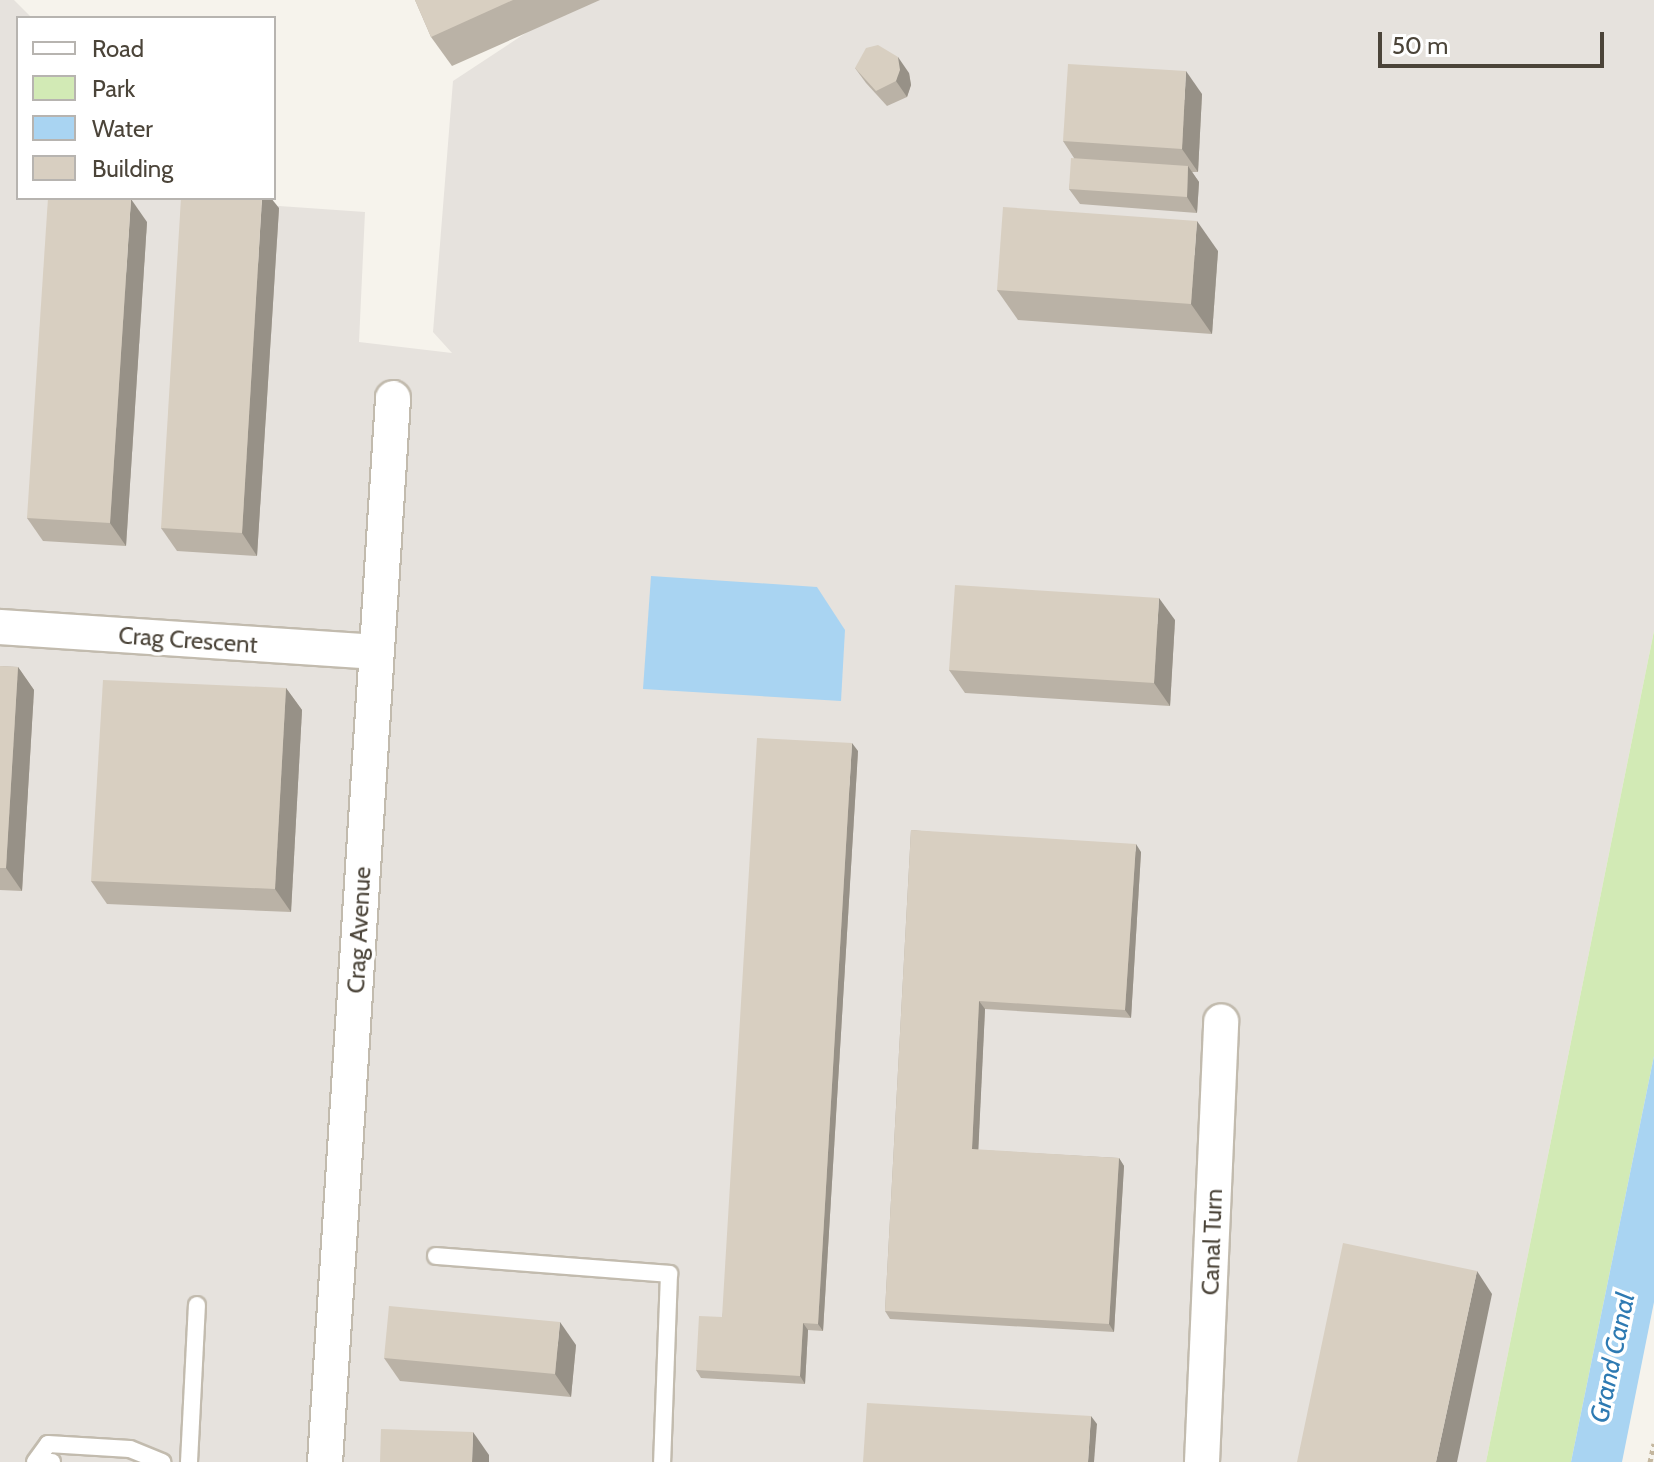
<!DOCTYPE html>
<style>
body{margin:0}
#map{position:relative;width:1654px;height:1462px;overflow:hidden;background:#f6f3ec;font-family:Cabin,sans-serif}
div>[style]{position:absolute}
[style*='--x']{left:calc(var(--x)*1px);top:calc(var(--y)*1px);width:calc(var(--w)*1px);rotate:calc(var(--a)*1deg)}
.industrial>*{inset:0;background:#e6e2dd}
.green>*{inset:0;background:#d2eab5}
.water>*{inset:0;background:#a9d4f2}
.path>*{height:5px;margin-top:-2.5px;transform-origin:0;background:repeating-linear-gradient(90deg,#c4b79f 0 4px,transparent 0 8px)}
.roads{filter:drop-shadow(2px 0 #c2bbae) drop-shadow(-2px 0 #c2bbae) drop-shadow(0 2px #c2bbae) drop-shadow(0 -2px #c2bbae)}
.lane>*{height:16px;margin:-8px;padding:0 8px;transform-origin:8px;border-radius:8px;background:#fff}
.street>*{height:34px;margin:-17px;padding:0 17px;transform-origin:17px;border-radius:17px;background:#fff}
.wall>*{inset:0;background:#bab2a6}
.shaded-wall>*{inset:0;background:#979187}
.building>*{inset:0;background:#d8cfc1}
span{translate:-50% -50%;white-space:nowrap;text-align:center;line-height:1.15;-webkit-text-stroke:7px #fff;paint-order:stroke}
.street-label{font-size:24px;color:#4b4439}
.water-label{font-size:26px;color:#2e7ab2;font-style:italic}
.legend{position:absolute;left:16px;top:16px;width:260px;height:184px;box-sizing:border-box;background:#fff;border:2px solid #b7b4b0;margin:0;padding:10px 14px;list-style:none;font-size:24px;color:#4b4439}
.legend li{display:flex;align-items:center;gap:16px;height:40px}
.legend b{width:40px;border:2px solid #b7b4b0}
.scale{position:absolute;left:1378px;top:32px;width:226px;height:36px;box-sizing:border-box;border:4px solid #4b4439;border-top:0;padding-left:10px;font-size:24px;line-height:28px;white-space:nowrap;color:#4b4439;-webkit-text-stroke:6px #fff;paint-order:stroke}
</style>
<div id="map">
<div class="industrial">
<div style="clip-path:polygon(0 0,14px 0,32px 18px,18px 18px,18px 198px,166px 198px,365px 212px,359px 342px,452px 353px,433px 332px,453px 81px,576px 0,1654px 0,1654px 631px,1486px 1462px,0 1462px)"></div>
</div>
<div class="green">
<div style="clip-path:polygon(1654px 631px,1654px 1056px,1571px 1462px,1486px 1462px)"></div>
</div>
<div class="water">
<div style="clip-path:polygon(651px 576px,817px 587px,845px 630px,841px 701px,643px 689px)"></div>
<div style="clip-path:polygon(1654px 1056px,1654px 1302px,1622px 1462px,1571px 1462px)"></div>
</div>
<div class="path">
<div style="--x:1650;--y:1462;--w:19;--a:-78"></div>
</div>
<div class="roads">
<div class="lane">
<div style="--x:436;--y:1256;--w:234;--a:4.4"></div>
<div style="--x:669;--y:1274;--w:188;--a:92.1"></div>
<div style="--x:35;--y:1462;--w:22;--a:-54"></div>
<div style="--x:48;--y:1444;--w:82;--a:3.5"></div>
<div style="--x:130;--y:1449;--w:35;--a:22"></div>
<div style="--x:49;--y:1462;--w:3;--a:0"></div>
<div style="--x:189;--y:1462;--w:157;--a:-87.1"></div>
</div>
<div class="street">
<div style="--x:0;--y:627;--w:376;--a:3.8"></div>
<div style="--x:325;--y:1462;--w:1066;--a:-86.34"></div>
<div style="--x:1202;--y:1462;--w:441;--a:-87.5"></div>
</div>
</div>
<div class="wall">
<div style="clip-path:polygon(415px 0,600px 0,452px 66px,431px 37px)"></div>
<div style="clip-path:polygon(855px 68px,909px 73px,911px 85px,907px 97px,887px 106px,866px 83px)"></div>
<div style="clip-path:polygon(1202px 94px,1198px 172px,1192px 172px,1199px 182px,1197px 213px,1080px 204px,1069px 189px,1074px 158px,1063px 141px)"></div>
<div style="clip-path:polygon(279px 208px,257px 556px,177px 551px,161px 528px)"></div>
<div style="clip-path:polygon(147px 222px,126px 546px,43px 541px,27px 518px)"></div>
<div style="clip-path:polygon(1218px 251px,1212px 334px,1018px 320px,997px 290px)"></div>
<div style="clip-path:polygon(1175px 620px,1170px 706px,965px 693px,949px 670px)"></div>
<div style="clip-path:polygon(0 666px,18px 667px,34px 690px,22px 891px,0 890px)"></div>
<div style="clip-path:polygon(286px 688px,302px 710px,291px 912px,107px 904px,91px 881px)"></div>
<div style="clip-path:polygon(858px 751px,823px 1331px,808px 1330px,805px 1384px,701px 1378px,696px 1370px,722px 1317px)"></div>
<div style="clip-path:polygon(911px 830px,1141px 852px,1131px 1018px,985px 1009px,978px 1150px,1119px 1158px,1124px 1166px,1114px 1332px,890px 1319px,885px 1311px)"></div>
<div style="clip-path:polygon(576px 1345px,571px 1397px,400px 1381px,384px 1358px)"></div>
</div>
<div class="shaded-wall">
<div style="clip-path:polygon(898px 57px,909px 73px,911px 85px,907px 97px,896px 81px)"></div>
<div style="clip-path:polygon(1186px 71px,1202px 94px,1198px 172px,1182px 149px)"></div>
<div style="clip-path:polygon(1188px 166px,1199px 182px,1197px 213px,1187px 197px)"></div>
<div style="clip-path:polygon(262px 198px,271px 198px,279px 208px,257px 556px,242px 533px)"></div>
<div style="clip-path:polygon(131px 199px,147px 222px,126px 546px,110px 523px)"></div>
<div style="clip-path:polygon(1197px 221px,1218px 251px,1212px 334px,1191px 304px)"></div>
<div style="clip-path:polygon(1159px 598px,1175px 620px,1170px 706px,1154px 683px)"></div>
<div style="clip-path:polygon(18px 667px,34px 690px,22px 891px,6px 868px)"></div>
<div style="clip-path:polygon(286px 688px,302px 710px,291px 912px,275px 889px)"></div>
<div style="clip-path:polygon(852px 743px,858px 751px,823px 1331px,818px 1324px)"></div>
<div style="clip-path:polygon(1136px 844px,1141px 852px,1131px 1018px,1125px 1010px)"></div>
<div style="clip-path:polygon(979px 1001px,985px 1009px,978px 1157px,972px 1149px)"></div>
<div style="clip-path:polygon(1119px 1158px,1124px 1166px,1114px 1332px,1109px 1324px)"></div>
<div style="clip-path:polygon(1477px 1271px,1492px 1294px,1457px 1462px,1436px 1462px)"></div>
<div style="clip-path:polygon(560px 1322px,576px 1345px,571px 1397px,555px 1374px)"></div>
<div style="clip-path:polygon(803px 1323px,808px 1330px,805px 1384px,800px 1376px)"></div>
<div style="clip-path:polygon(1091px 1416px,1097px 1424px,1094px 1462px,1088px 1462px)"></div>
<div style="clip-path:polygon(473px 1432px,489px 1455px,489px 1462px,472px 1462px)"></div>
</div>
<div class="building">
<div style="clip-path:polygon(415px 0,513px 0,431px 37px)"></div>
<div style="clip-path:polygon(878px 45px,898px 57px,900px 70px,896px 81px,876px 91px,855px 68px,866px 48px)"></div>
<div style="clip-path:polygon(1068px 64px,1186px 71px,1182px 149px,1063px 141px)"></div>
<div style="clip-path:polygon(1071px 158px,1188px 166px,1187px 197px,1069px 189px)"></div>
<div style="clip-path:polygon(48px 198px,110px 198px,131px 199px,110px 523px,27px 518px)"></div>
<div style="clip-path:polygon(181px 198px,262px 198px,242px 533px,161px 528px)"></div>
<div style="clip-path:polygon(1003px 207px,1197px 221px,1191px 304px,997px 290px)"></div>
<div style="clip-path:polygon(955px 585px,1159px 598px,1154px 683px,949px 670px)"></div>
<div style="clip-path:polygon(0 666px,18px 667px,6px 868px,0 868px)"></div>
<div style="clip-path:polygon(103px 680px,286px 688px,275px 889px,91px 881px)"></div>
<div style="clip-path:polygon(757px 738px,852px 743px,818px 1324px,803px 1323px,800px 1376px,696px 1370px,699px 1316px,722px 1317px)"></div>
<div style="clip-path:polygon(911px 830px,1136px 844px,1125px 1010px,979px 1001px,972px 1149px,1119px 1158px,1109px 1324px,885px 1311px)"></div>
<div style="clip-path:polygon(1343px 1243px,1477px 1271px,1436px 1462px,1297px 1462px)"></div>
<div style="clip-path:polygon(389px 1306px,560px 1322px,555px 1374px,384px 1358px)"></div>
<div style="clip-path:polygon(867px 1403px,1091px 1416px,1088px 1462px,863px 1462px)"></div>
<div style="clip-path:polygon(381px 1429px,473px 1432px,472px 1462px,380px 1462px)"></div>
</div>
<div class="street-label">
<span style="left:188px;top:640px;rotate:4deg">Crag Crescent</span>
<span style="left:359px;top:930px;rotate:-87deg">Crag Avenue</span>
<span style="left:1212px;top:1242px;rotate:-88deg">Canal Turn</span>
</div>
<div class="water-label">
<span style="left:1613px;top:1358px;rotate:-78deg">Grand Canal</span>
</div>
<ul class="legend">
<li><b style="height:10px;background:#fff"></b>Road</li>
<li><b style="height:22px;background:#d2eab5"></b>Park</li>
<li><b style="height:22px;background:#a9d4f2"></b>Water</li>
<li><b style="height:22px;background:#d8cfc1"></b>Building</li>
</ul>
<div class="scale">50 m</div>
</div>
